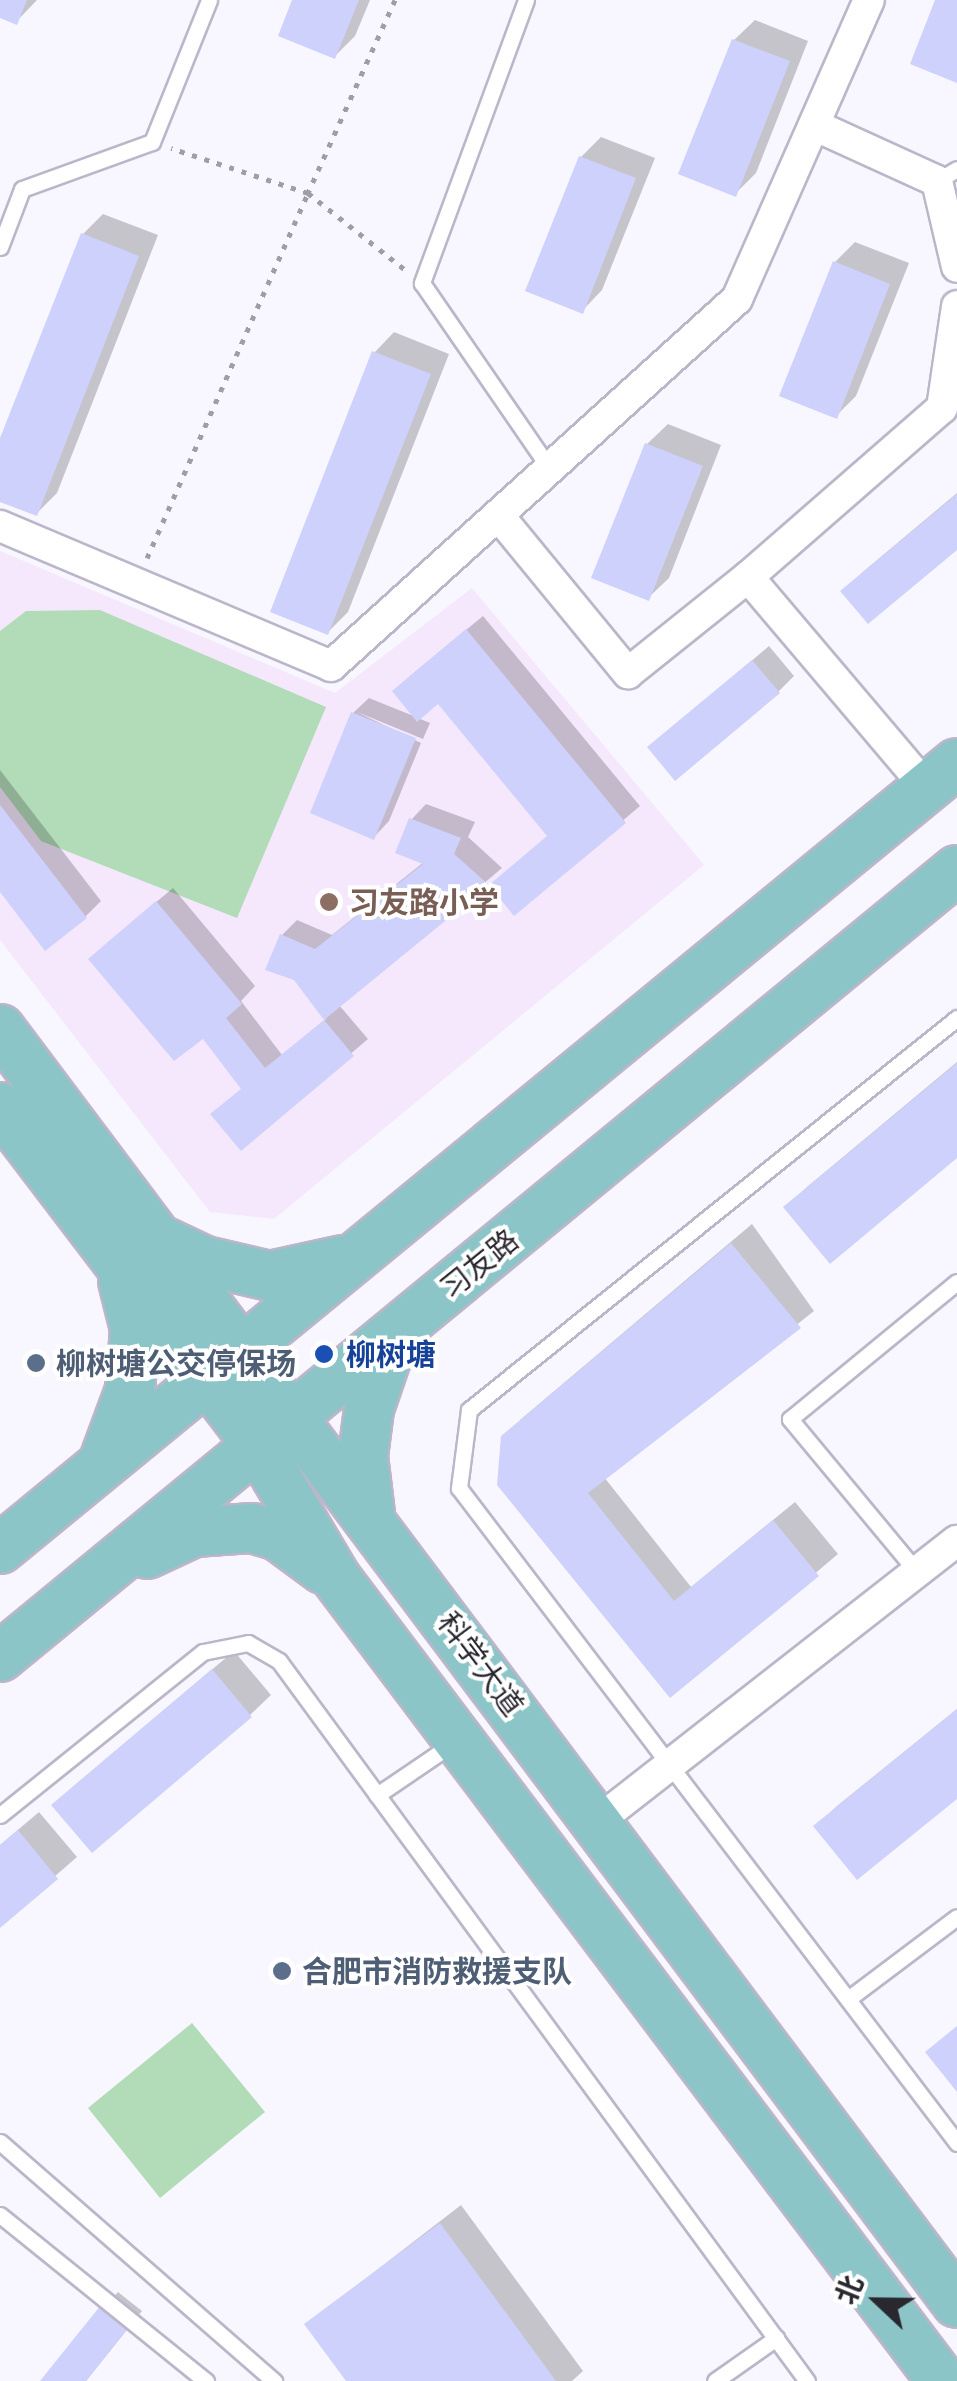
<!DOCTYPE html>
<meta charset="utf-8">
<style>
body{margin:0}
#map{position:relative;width:957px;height:2381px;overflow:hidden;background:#f8f6fe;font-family:Inter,"Noto Sans SC",sans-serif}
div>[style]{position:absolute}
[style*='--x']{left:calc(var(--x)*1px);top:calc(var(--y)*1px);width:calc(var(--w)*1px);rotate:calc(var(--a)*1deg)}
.education>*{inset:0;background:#f5e8fd}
.green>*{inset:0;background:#b2dbb8}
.shadow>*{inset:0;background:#0003}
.building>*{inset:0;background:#cdd1fb}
.path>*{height:5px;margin-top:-2.5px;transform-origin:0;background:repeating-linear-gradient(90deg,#9f9da5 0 5px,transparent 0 13px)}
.roads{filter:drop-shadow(2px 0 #bbb6c9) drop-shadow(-2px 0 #bbb6c9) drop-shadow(0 2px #bbb6c9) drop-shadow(0 -2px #bbb6c9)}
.lane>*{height:15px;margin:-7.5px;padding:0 7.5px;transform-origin:7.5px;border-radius:7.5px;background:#fff}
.street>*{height:30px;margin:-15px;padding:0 15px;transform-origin:15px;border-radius:15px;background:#fff}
.primary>*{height:48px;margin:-24px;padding:0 24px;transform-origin:24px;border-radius:24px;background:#8cc5c7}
.dots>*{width:28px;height:28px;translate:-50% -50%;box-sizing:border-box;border:5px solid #fff;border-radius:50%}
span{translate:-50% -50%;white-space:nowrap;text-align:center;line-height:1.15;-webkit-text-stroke:8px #fff;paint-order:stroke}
.education-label{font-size:30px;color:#785e54;font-weight:700}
.left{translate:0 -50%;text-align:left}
.street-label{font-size:30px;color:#2a282f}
.transit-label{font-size:30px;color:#164399;font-weight:700}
.service-label{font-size:30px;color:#4e5e75;font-weight:700}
.north{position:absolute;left:827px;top:2251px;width:100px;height:100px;-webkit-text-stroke:8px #fff;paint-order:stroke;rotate:292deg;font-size:28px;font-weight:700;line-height:40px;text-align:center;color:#2a282f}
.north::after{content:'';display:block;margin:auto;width:35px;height:45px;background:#2a282f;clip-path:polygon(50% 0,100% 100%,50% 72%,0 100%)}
</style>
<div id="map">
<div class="education">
<div style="clip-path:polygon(0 551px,335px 693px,472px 588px,704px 865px,274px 1219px,210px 1212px,0 940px)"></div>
</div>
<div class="green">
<div style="clip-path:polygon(100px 610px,326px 707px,237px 918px,41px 841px,0 787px,0 631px,26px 611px)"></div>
<div style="clip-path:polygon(192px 2023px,265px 2112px,160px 2198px,88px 2108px)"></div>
</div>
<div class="shadow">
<div style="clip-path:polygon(0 0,37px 0,16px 22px,0 15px)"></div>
<div style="clip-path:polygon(295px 0,370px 0,355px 36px,335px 56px)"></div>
<div style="clip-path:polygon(755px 20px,808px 41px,756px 173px,735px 194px,734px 40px)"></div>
<div style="clip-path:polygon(601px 137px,655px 158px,602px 290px,582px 311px,581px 157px)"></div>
<div style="clip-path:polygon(103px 214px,158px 235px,57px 493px,36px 514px,0 499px,0 445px,83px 234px)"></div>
<div style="clip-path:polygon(855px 242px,909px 263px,856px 396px,836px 416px,835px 262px)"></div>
<div style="clip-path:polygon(394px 332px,449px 354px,348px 612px,328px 632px,374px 353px)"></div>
<div style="clip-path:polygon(668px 424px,721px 445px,669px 578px,648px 598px,647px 444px)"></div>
<div style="clip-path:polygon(957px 493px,957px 547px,843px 591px,864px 571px)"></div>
<div style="clip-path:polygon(483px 616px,640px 806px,514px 913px,549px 835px,439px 700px,418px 718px,430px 723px,423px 739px,357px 712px,421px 743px,389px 821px,374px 837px,353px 713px,369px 698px,416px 717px,410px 676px)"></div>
<div style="clip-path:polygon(769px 646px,794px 676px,778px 692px,650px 747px)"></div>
<div style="clip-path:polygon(0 770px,101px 901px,85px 917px,0 888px)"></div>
<div style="clip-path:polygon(426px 804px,475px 822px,468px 837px,502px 868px,339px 1005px,368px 1039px,241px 1147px,243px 1087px,203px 1035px,107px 943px,173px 888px,255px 986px,241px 1001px,282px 1055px,326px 1019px,282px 935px,297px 920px,332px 935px,424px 862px,411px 820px)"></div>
<div style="clip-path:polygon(957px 1062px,957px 1155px,787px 1207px,807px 1187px)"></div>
<div style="clip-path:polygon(752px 1224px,814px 1311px,604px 1477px,691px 1587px,795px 1502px,838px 1554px,671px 1695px,520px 1420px)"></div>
<div style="clip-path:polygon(234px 1651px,271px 1695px,250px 1715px,75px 1785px)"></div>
<div style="clip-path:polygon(957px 1709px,957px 1796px,816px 1826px,837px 1806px)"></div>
<div style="clip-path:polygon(39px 1812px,77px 1857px,0 1924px,0 1845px)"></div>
<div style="clip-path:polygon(461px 2205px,583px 2371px,572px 2381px,349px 2381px,307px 2324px)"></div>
<div style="clip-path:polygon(118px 2292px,142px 2311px,86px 2381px,44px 2381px)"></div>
</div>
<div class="building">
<div style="clip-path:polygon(0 0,27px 0,17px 25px,0 18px)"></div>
<div style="clip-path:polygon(292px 0,359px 0,335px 59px,278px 36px)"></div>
<div style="clip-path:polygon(935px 0,957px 0,957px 83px,910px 64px)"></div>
<div style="clip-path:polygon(732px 39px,790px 61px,736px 197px,678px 174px)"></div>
<div style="clip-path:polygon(579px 156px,636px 178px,583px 314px,525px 291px)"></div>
<div style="clip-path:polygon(81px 233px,139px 256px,37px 516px,0 502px,0 438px)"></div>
<div style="clip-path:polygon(833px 261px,890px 284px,837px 419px,779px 396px)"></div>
<div style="clip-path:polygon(372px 351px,431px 374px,328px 635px,270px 612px)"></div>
<div style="clip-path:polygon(645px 443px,703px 466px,649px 601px,591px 578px)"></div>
<div style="clip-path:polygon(957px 494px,957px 550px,868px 624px,840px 591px)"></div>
<div style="clip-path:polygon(466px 629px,626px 823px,514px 916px,489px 885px,547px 836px,438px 704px,417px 722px,392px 691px)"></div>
<div style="clip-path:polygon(752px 660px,780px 693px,675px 781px,647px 747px)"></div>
<div style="clip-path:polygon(351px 712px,416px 738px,374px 840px,310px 813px)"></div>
<div style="clip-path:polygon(0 805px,87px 918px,45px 951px,0 892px)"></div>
<div style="clip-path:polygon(409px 818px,461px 838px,454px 854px,489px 885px,324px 1020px,294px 980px,265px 970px,280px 934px,315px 949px,423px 864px,395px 853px)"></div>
<div style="clip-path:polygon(156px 901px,242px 1004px,226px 1018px,265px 1068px,324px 1020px,354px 1056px,241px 1151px,210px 1114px,241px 1089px,203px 1039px,174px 1061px,88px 959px)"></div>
<div style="clip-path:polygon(957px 1063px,957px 1158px,830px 1264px,783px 1207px)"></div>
<div style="clip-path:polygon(731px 1243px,801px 1328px,588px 1493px,674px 1601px,773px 1520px,819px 1576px,670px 1698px,497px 1485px,501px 1436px)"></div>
<div style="clip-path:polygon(212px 1669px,252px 1717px,92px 1853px,51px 1805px)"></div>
<div style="clip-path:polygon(957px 1709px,957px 1799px,857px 1880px,813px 1826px)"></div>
<div style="clip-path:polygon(18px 1830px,58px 1879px,0 1928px,0 1845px)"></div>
<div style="clip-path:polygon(957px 2026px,957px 2092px,925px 2052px)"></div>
<div style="clip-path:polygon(440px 2223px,556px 2381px,346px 2381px,304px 2324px)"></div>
<div style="clip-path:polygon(101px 2305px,129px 2327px,86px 2381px,40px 2381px)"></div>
</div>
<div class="path">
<div style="--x:395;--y:0;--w:212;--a:114.3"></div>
<div style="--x:308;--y:193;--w:127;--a:38.3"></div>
<div style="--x:147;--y:558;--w:399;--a:-66.2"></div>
<div style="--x:308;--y:193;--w:144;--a:-161.8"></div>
</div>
<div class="roads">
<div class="lane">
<div style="--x:526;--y:0;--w:302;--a:110.2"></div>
<div style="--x:422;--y:283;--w:224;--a:55.5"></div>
<div style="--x:937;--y:181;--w:23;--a:-31"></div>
<div style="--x:0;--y:247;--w:62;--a:-69.2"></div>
<div style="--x:22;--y:189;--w:138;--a:-19.9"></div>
<div style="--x:152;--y:142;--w:153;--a:-68.1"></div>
<div style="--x:957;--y:1018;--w:626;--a:141.23"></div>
<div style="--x:469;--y:1410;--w:79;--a:97.3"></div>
<div style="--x:459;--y:1488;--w:823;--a:52.75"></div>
<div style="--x:917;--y:1572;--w:199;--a:-129.7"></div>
<div style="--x:790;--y:1419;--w:216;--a:-39.4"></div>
<div style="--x:377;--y:1795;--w:91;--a:-34.2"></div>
<div style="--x:0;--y:1815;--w:260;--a:-38.8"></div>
<div style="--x:203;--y:1652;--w:46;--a:-11.3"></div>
<div style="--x:248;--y:1643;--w:36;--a:30"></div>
<div style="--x:279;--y:1661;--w:893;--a:53.75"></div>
<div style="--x:848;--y:1999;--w:136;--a:-37"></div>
<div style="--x:0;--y:2142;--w:364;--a:41.1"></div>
<div style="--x:0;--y:2215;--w:265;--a:38.9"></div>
<div style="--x:715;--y:2381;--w:75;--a:-35.2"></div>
</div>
<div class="street">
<div style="--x:814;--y:125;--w:135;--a:24.5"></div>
<div style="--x:937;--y:181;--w:88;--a:76.9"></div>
<div style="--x:498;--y:515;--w:205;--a:50.6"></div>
<div style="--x:628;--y:673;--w:154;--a:-38.7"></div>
<div style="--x:748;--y:577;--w:277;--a:49.7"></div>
<div style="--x:0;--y:526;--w:359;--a:22.9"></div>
<div style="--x:331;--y:666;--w:547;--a:-42.11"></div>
<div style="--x:737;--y:299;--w:327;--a:-66.2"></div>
<div style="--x:748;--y:577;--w:257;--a:-41.1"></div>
<div style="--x:942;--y:408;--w:103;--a:-81.6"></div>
<div style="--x:598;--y:1821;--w:455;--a:-38"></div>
</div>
<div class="primary">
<div style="--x:0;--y:1029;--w:1593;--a:53.09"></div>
<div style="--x:0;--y:1107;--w:426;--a:52.7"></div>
<div style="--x:258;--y:1446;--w:153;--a:59.4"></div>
<div style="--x:336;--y:1578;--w:1006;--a:52.96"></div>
<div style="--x:154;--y:1237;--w:56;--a:25.2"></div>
<div style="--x:205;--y:1261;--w:67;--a:13"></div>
<div style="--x:270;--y:1276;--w:75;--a:-12.4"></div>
<div style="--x:103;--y:1463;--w:78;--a:-69.7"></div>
<div style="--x:130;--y:1390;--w:61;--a:-85.3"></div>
<div style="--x:135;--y:1329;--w:49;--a:-104"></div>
<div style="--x:370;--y:1514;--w:58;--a:-96.9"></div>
<div style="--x:363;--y:1456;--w:47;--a:-82.7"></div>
<div style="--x:369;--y:1409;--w:80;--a:-71.1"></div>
<div style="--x:0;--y:1549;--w:1238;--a:-39.4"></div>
<div style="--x:147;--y:1554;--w:52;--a:-25.1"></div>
<div style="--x:194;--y:1532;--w:58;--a:-3.9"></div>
<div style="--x:252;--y:1528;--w:27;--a:17"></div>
<div style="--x:278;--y:1536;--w:56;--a:36.3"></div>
<div style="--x:0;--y:1657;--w:1239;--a:-39.43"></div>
</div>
</div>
<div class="dots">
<div style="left:329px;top:902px;background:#8d6e63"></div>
<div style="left:324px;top:1354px;background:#1a4fb4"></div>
<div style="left:36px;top:1363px;background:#5c6f8a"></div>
<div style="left:282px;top:1971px;background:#5c6f8a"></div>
</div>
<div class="education-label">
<span class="left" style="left:349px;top:902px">习友路小学</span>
</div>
<div class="street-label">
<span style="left:479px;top:1264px;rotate:-39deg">习友路</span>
<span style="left:481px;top:1664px;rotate:53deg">科学大道</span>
</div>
<div class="transit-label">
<span class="left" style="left:346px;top:1354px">柳树塘</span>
</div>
<div class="service-label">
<span class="left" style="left:56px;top:1363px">柳树塘公交停保场</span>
<span class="left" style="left:302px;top:1971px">合肥市消防救援支队</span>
</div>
<div class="north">北</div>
</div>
